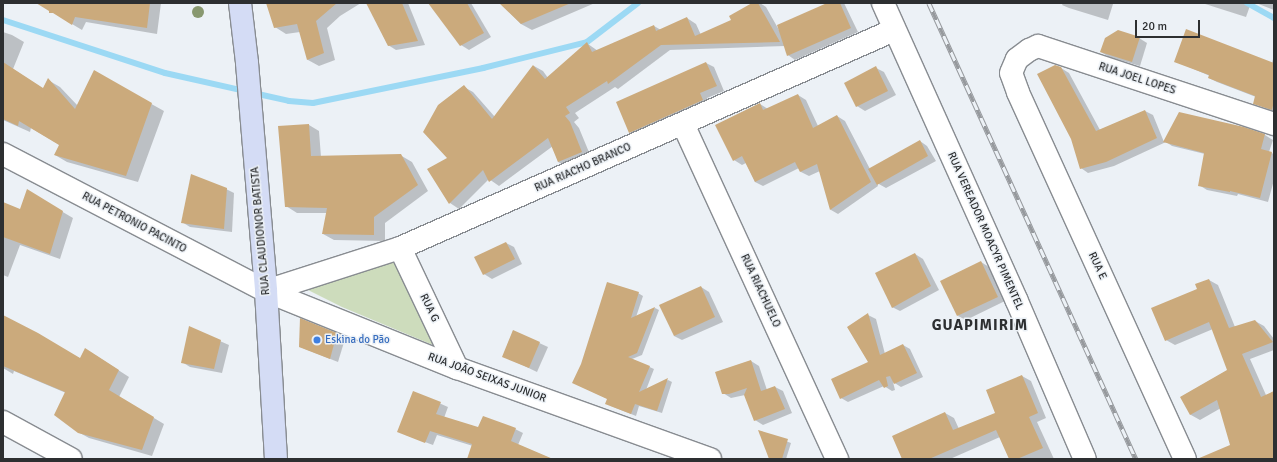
<!DOCTYPE html>
<meta charset="utf-8">
<style>
body{margin:0}
#map{position:relative;width:1277px;height:462px;overflow:hidden;background:#ecf1f6;font-family:Signika,sans-serif}
div>[style]{position:absolute}
[style*='--x']{left:calc(var(--x)*1px);top:calc(var(--y)*1px);width:calc(var(--w)*1px);rotate:calc(var(--a)*1deg)}
.green>*{inset:0;background:#cddcbc}
.shadow>*{inset:0;background:#0003}
.stream>*{height:6px;margin:-3px;padding:0 3px;transform-origin:3px;border-radius:3px;background:#9cd9f4}
.building>*{inset:0;background:#cbaa7c}
.roads{filter:drop-shadow(1px 0 #888c91) drop-shadow(-1px 0 #888c91) drop-shadow(0 1px #888c91) drop-shadow(0 -1px #888c91)}
.minor>*{height:22px;margin:-11px;padding:0 11px;transform-origin:11px;border-radius:11px;background:#fff}
.major>*{height:22px;margin:-11px;padding:0 11px;transform-origin:11px;border-radius:11px;background:#d4dcf5}
.rail>*{height:4.5px;margin-top:-2.25px;transform-origin:0;background:repeating-linear-gradient(90deg,#ecf1f6 0 9px,#96999d 0 18px);box-sizing:border-box;border-block:1px solid #96999d}
.trees>*{width:12px;height:12px;margin:-6px;border-radius:50%;background:#88986f}
.dots>*{width:11px;height:11px;translate:-50% -50%;box-sizing:border-box;border:2px solid #ecf1f6;border-radius:50%}
span{translate:-50% -50%;white-space:nowrap;text-align:center;line-height:1.15;-webkit-text-stroke:3px #ecf1f6;paint-order:stroke}
.street-label{font-size:11px;color:#2d2f31}
.shop-label{font-size:11px;color:#366cbe}
.left{translate:0 -50%;text-align:left}
.district-label{font-size:15px;color:#2d2f31;font-weight:700;letter-spacing:1px}
.frame{position:absolute;inset:0;border:4px solid #2d2f31;pointer-events:none}
.scale{position:absolute;left:1135px;top:20px;width:65px;height:18px;box-sizing:border-box;border:2px solid #2d2f31;border-top:0;padding-left:5px;font-size:12px;line-height:14px;white-space:nowrap;color:#2d2f31;-webkit-text-stroke:3px #ecf1f6;paint-order:stroke}
</style>
<div id="map">
<div class="green">
<div style="clip-path:polygon(390px 254px,433px 345px,342px 307px,304px 288px)"></div>
</div>
<div class="shadow">
<div style="clip-path:polygon(51px 3px,161px 3px,157px 34px,86px 22px,82px 30px,72px 24px)"></div>
<div style="clip-path:polygon(267px 3px,361px 3px,340px 16px,327px 28px,335px 60px,319px 66px,308px 60px,300px 32px,286px 34px,275px 27px)"></div>
<div style="clip-path:polygon(367px 3px,408px 3px,425px 45px,396px 50px,388px 45px)"></div>
<div style="clip-path:polygon(430px 3px,471px 3px,491px 37px,469px 50px,461px 45px)"></div>
<div style="clip-path:polygon(500px 3px,595px 3px,532px 30px,521px 24px)"></div>
<div style="clip-path:polygon(754px 3px,760px 3px,766px 7px,779px 30px,830px 3px,844px 3px,858px 32px,795px 60px,788px 55px,785px 46px,670px 50px,618px 89px,615px 87px,575px 113px,579px 118px,574px 122px,579px 128px,591px 157px,568px 167px,558px 162px,553px 146px,499px 186px,489px 179px,459px 209px,450px 203px,428px 169px,449px 158px,464px 87px,473px 92px,495px 117px,534px 66px,543px 71px,548px 78px,588px 44px,598px 51px,654px 26px,661px 30px,687px 18px,696px 24px,701px 35px,733px 20px)"></div>
<div style="clip-path:polygon(1063px 3px,1112px 3px,1113px 4px,1108px 20px,1069px 8px,1062px 5px)"></div>
<div style="clip-path:polygon(1202px 3px,1251px 3px,1246px 17px)"></div>
<div style="clip-path:polygon(1256px 3px,1274px 3px,1274px 10px)"></div>
<div style="clip-path:polygon(3px 32px,12px 35px,24px 42px,13px 69px,43px 89px,48px 80px,60px 87px,78px 106px,94px 72px,164px 111px,138px 182px,67px 162px,55px 155px,60px 145px,31px 128px,30px 132px,3px 120px)"></div>
<div style="clip-path:polygon(1139px 38px,1147px 43px,1140px 66px,1109px 57px,1101px 52px)"></div>
<div style="clip-path:polygon(1274px 55px,1274px 112px,1254px 103px,1256px 97px,1217px 82px,1209px 78px,1210px 76px,1175px 61px,1272px 63px)"></div>
<div style="clip-path:polygon(706px 63px,714px 67px,724px 91px,707px 98px,710px 105px,637px 137px,630px 133px)"></div>
<div style="clip-path:polygon(876px 68px,884px 72px,896px 95px,865px 111px,857px 106px)"></div>
<div style="clip-path:polygon(1061px 68px,1069px 73px,1100px 130px,1145px 111px,1153px 115px,1164px 142px,1180px 113px,1265px 135px,1273px 140px,1269px 152px,1274px 154px,1274px 180px,1268px 202px,1238px 194px,1237px 196px,1207px 190px,1199px 185px,1205px 154px,1172px 146px,1166px 142px,1114px 166px,1088px 173px,1081px 168px)"></div>
<div style="clip-path:polygon(798px 95px,806px 100px,818px 126px,837px 116px,845px 121px,870px 169px,920px 141px,927px 146px,936px 161px,886px 188px,877px 183px,878px 186px,838px 214px,831px 210px,820px 171px,809px 176px,801px 172px,799px 168px,763px 186px,755px 182px,746px 163px,742px 165px,734px 160px,760px 104px,768px 109px)"></div>
<div style="clip-path:polygon(309px 125px,319px 131px,321px 157px,400px 155px,412px 162px,428px 191px,385px 223px,385px 241px,334px 240px,323px 234px,327px 213px,297px 213px,286px 206px)"></div>
<div style="clip-path:polygon(226px 189px,234px 193px,232px 232px,190px 227px,182px 222px)"></div>
<div style="clip-path:polygon(27px 191px,73px 218px,60px 259px,20px 245px,8px 277px,3px 275px,3px 203px,21px 211px)"></div>
<div style="clip-path:polygon(506px 243px,514px 247px,522px 264px,492px 279px,484px 274px)"></div>
<div style="clip-path:polygon(915px 254px,923px 259px,939px 290px,900px 311px,892px 307px)"></div>
<div style="clip-path:polygon(981px 262px,989px 267px,1005px 301px,966px 320px,958px 316px)"></div>
<div style="clip-path:polygon(1209px 280px,1218px 285px,1235px 327px,1255px 321px,1264px 326px,1274px 339px,1274px 350px,1250px 359px,1266px 395px,1274px 396px,1274px 459px,1212px 459px,1231px 446px,1221px 408px,1200px 420px,1191px 415px,1181px 397px,1228px 370px,1213px 329px,1175px 345px,1166px 340px,1198px 289px)"></div>
<div style="clip-path:polygon(701px 287px,709px 292px,723px 322px,682px 340px,674px 336px)"></div>
<div style="clip-path:polygon(638px 293px,643px 296px,636px 317px,655px 308px,659px 310px,642px 355px,632px 359px,654px 369px,646px 390px,668px 380px,672px 382px,662px 413px,639px 406px,636px 416px,611px 406px,608px 399px,578px 385px)"></div>
<div style="clip-path:polygon(868px 315px,876px 319px,885px 354px,903px 345px,910px 349px,923px 377px,901px 387px,893px 382px,895px 390px,892px 391px,884px 386px,848px 402px,841px 398px,869px 362px,848px 327px)"></div>
<div style="clip-path:polygon(3px 316px,81px 359px,95px 355px,129px 377px,119px 397px,164px 424px,152px 456px,89px 438px,78px 432px,66px 393px,14px 371px,13px 374px,3px 368px)"></div>
<div style="clip-path:polygon(190px 328px,229px 345px,222px 373px,190px 367px,182px 362px)"></div>
<div style="clip-path:polygon(513px 331px,548px 347px,537px 372px,503px 356px)"></div>
<div style="clip-path:polygon(337px 334px,345px 339px,338px 362px,300px 347px)"></div>
<div style="clip-path:polygon(751px 361px,759px 366px,767px 390px,775px 387px,783px 391px,792px 413px,763px 425px,755px 420px,745px 395px,731px 398px,723px 393px)"></div>
<div style="clip-path:polygon(1022px 376px,1031px 381px,1046px 418px,1037px 422px,1054px 459px,1010px 459px,1000px 437px,950px 459px,903px 459px,945px 413px,954px 418px,959px 429px,997px 413px)"></div>
<div style="clip-path:polygon(414px 392px,448px 407px,444px 418px,479px 429px,515px 429px,523px 433px,518px 445px,552px 459px,474px 459px,473px 446px,437px 435px,433px 445px,406px 435px)"></div>
<div style="clip-path:polygon(759px 431px,791px 443px,786px 459px,770px 459px)"></div>
</div>
<div class="stream">
<div style="--x:1247;--y:3;--w:31;--a:29"></div>
<div style="--x:3;--y:20;--w:170;--a:18.1"></div>
<div style="--x:165;--y:73;--w:127;--a:12.7"></div>
<div style="--x:289;--y:101;--w:24;--a:5"></div>
<div style="--x:313;--y:103;--w:174;--a:-11.6"></div>
<div style="--x:483;--y:68;--w:107;--a:-14"></div>
<div style="--x:587;--y:42;--w:64;--a:-37.4"></div>
</div>
<div class="building">
<div style="clip-path:polygon(36px 3px,150px 3px,147px 28px,75px 17px,72px 25px,53px 13px,49px 13px,49px 11px)"></div>
<div style="clip-path:polygon(266px 3px,337px 3px,316px 21px,324px 53px,307px 60px,297px 24px,274px 28px)"></div>
<div style="clip-path:polygon(366px 3px,402px 3px,418px 41px,388px 46px)"></div>
<div style="clip-path:polygon(428px 3px,467px 3px,484px 33px,460px 46px)"></div>
<div style="clip-path:polygon(499px 3px,571px 3px,521px 24px)"></div>
<div style="clip-path:polygon(752px 3px,758px 3px,780px 42px,661px 45px,608px 84px,607px 81px,566px 107px,570px 113px,565px 116px,570px 122px,582px 152px,558px 162px,548px 138px,489px 182px,483px 170px,449px 204px,427px 169px,447px 158px,423px 132px,438px 105px,464px 85px,492px 119px,533px 65px,545px 79px,587px 42px,592px 52px,654px 25px,656px 31px,687px 17px,695px 36px,731px 20px,729px 16px)"></div>
<div style="clip-path:polygon(827px 3px,840px 3px,851px 28px,787px 56px,777px 25px)"></div>
<div style="clip-path:polygon(1186px 29px,1274px 63px,1274px 101px,1272px 110px,1253px 104px,1255px 96px,1208px 78px,1209px 75px,1174px 62px)"></div>
<div style="clip-path:polygon(1118px 30px,1140px 37px,1132px 62px,1100px 52px,1105px 38px)"></div>
<div style="clip-path:polygon(3px 62px,43px 88px,48px 78px,75px 109px,94px 70px,152px 103px,126px 176px,54px 155px,59px 145px,19px 121px,18px 126px,3px 119px)"></div>
<div style="clip-path:polygon(706px 62px,717px 86px,700px 93px,703px 100px,629px 133px,616px 102px)"></div>
<div style="clip-path:polygon(1055px 65px,1061px 67px,1096px 131px,1145px 110px,1157px 138px,1106px 162px,1080px 169px,1071px 139px,1037px 74px)"></div>
<div style="clip-path:polygon(876px 66px,888px 91px,856px 107px,844px 83px)"></div>
<div style="clip-path:polygon(798px 94px,813px 128px,837px 115px,871px 182px,830px 210px,817px 164px,800px 172px,795px 162px,755px 182px,742px 156px,733px 161px,715px 125px,760px 103px,763px 110px)"></div>
<div style="clip-path:polygon(1179px 112px,1244px 127px,1265px 134px,1261px 149px,1272px 152px,1260px 198px,1230px 191px,1230px 192px,1198px 186px,1204px 153px,1163px 142px)"></div>
<div style="clip-path:polygon(309px 124px,311px 156px,401px 154px,418px 185px,374px 217px,374px 235px,322px 234px,327px 208px,285px 207px,278px 126px)"></div>
<div style="clip-path:polygon(920px 140px,928px 156px,877px 185px,868px 169px)"></div>
<div style="clip-path:polygon(191px 174px,227px 188px,224px 229px,181px 223px)"></div>
<div style="clip-path:polygon(27px 189px,63px 211px,50px 254px,3px 237px,3px 202px,20px 209px)"></div>
<div style="clip-path:polygon(506px 242px,515px 259px,483px 275px,474px 257px)"></div>
<div style="clip-path:polygon(915px 253px,931px 286px,892px 308px,875px 273px)"></div>
<div style="clip-path:polygon(981px 261px,998px 297px,957px 316px,940px 281px)"></div>
<div style="clip-path:polygon(1209px 279px,1229px 328px,1255px 320px,1273px 342px,1242px 354px,1261px 397px,1274px 391px,1274px 459px,1197px 459px,1230px 445px,1217px 400px,1190px 415px,1180px 397px,1227px 370px,1209px 322px,1165px 341px,1151px 308px,1197px 289px,1195px 284px)"></div>
<div style="clip-path:polygon(607px 282px,639px 292px,631px 318px,655px 307px,637px 353px,628px 357px,650px 366px,639px 392px,668px 378px,657px 411px,635px 404px,631px 414px,605px 404px,607px 399px,572px 383px,581px 364px)"></div>
<div style="clip-path:polygon(701px 286px,715px 317px,674px 336px,659px 305px)"></div>
<div style="clip-path:polygon(868px 313px,880px 355px,903px 344px,917px 373px,894px 384px,890px 376px,886px 377px,888px 386px,884px 388px,879px 380px,840px 399px,831px 379px,868px 362px,847px 327px)"></div>
<div style="clip-path:polygon(3px 315px,38px 333px,80px 358px,85px 348px,119px 370px,109px 390px,154px 417px,142px 450px,78px 433px,54px 415px,65px 392px,3px 366px)"></div>
<div style="clip-path:polygon(300px 318px,337px 333px,330px 359px,299px 347px)"></div>
<div style="clip-path:polygon(189px 326px,221px 340px,214px 369px,181px 363px)"></div>
<div style="clip-path:polygon(513px 330px,540px 342px,529px 368px,502px 357px)"></div>
<div style="clip-path:polygon(751px 360px,761px 391px,775px 386px,785px 409px,754px 421px,744px 395px,747px 388px,729px 394px,722px 394px,715px 372px)"></div>
<div style="clip-path:polygon(1022px 375px,1038px 413px,1029px 417px,1043px 448px,1017px 459px,1009px 459px,996px 430px,929px 459px,902px 459px,892px 436px,945px 412px,953px 430px,995px 413px,986px 390px)"></div>
<div style="clip-path:polygon(413px 391px,441px 402px,436px 414px,478px 427px,483px 416px,516px 428px,511px 441px,553px 459px,467px 459px,472px 444px,430px 431px,425px 443px,397px 432px)"></div>
<div style="clip-path:polygon(758px 430px,788px 439px,782px 459px,769px 459px)"></div>
</div>
<div class="roads">
<div class="minor">
<div style="--x:883;--y:3;--w:325;--a:65.8"></div>
<div style="--x:1016;--y:299;--w:174;--a:66.7"></div>
<div style="--x:683;--y:124;--w:369;--a:65.3"></div>
<div style="--x:3;--y:154;--w:297;--a:27.5"></div>
<div style="--x:266;--y:291;--w:206;--a:22"></div>
<div style="--x:457;--y:368;--w:269;--a:19.8"></div>
<div style="--x:400;--y:248;--w:133;--a:64.6"></div>
<div style="--x:266;--y:291;--w:141;--a:-17.8"></div>
<div style="--x:400;--y:248;--w:540;--a:-23.81"></div>
<div style="--x:3;--y:422;--w:77;--a:28.6"></div>
<div style="--x:1185;--y:459;--w:403;--a:-114.5"></div>
<div style="--x:1018;--y:92;--w:20;--a:-110"></div>
<div style="--x:1011;--y:73;--w:15;--a:-67"></div>
<div style="--x:1017;--y:59;--w:15;--a:-37"></div>
<div style="--x:1029;--y:50;--w:10;--a:-24"></div>
<div style="--x:1038;--y:46;--w:249;--a:18.3"></div>
</div>
<div class="major">
<div style="--x:240;--y:3;--w:60;--a:83.3"></div>
<div style="--x:247;--y:63;--w:229;--a:85.2"></div>
<div style="--x:266;--y:291;--w:168;--a:86.6"></div>
</div>
</div>
<div class="rail">
<div style="--x:929;--y:3;--w:501;--a:65.58"></div>
</div>
<div class="trees">
<div style="left:198px;top:12px"></div>
</div>
<div class="dots">
<div style="left:317px;top:340px;background:#3f7fe0"></div>
</div>
<div class="street-label">
<span style="left:1137px;top:79px;rotate:18deg">RUA JOEL LOPES</span>
<span style="left:583px;top:168px;rotate:-24deg">RUA RIACHO BRANCO</span>
<span style="left:134px;top:223px;rotate:28deg">RUA PETRONIO PACINTO</span>
<span style="left:261px;top:231px;rotate:-95deg">RUA CLAUDIONOR BATISTA</span>
<span style="left:985px;top:231px;rotate:66deg">RUA VEREADOR MOACYR PIMENTEL</span>
<span style="left:1097px;top:266px;rotate:65deg">RUA E</span>
<span style="left:760px;top:291px;rotate:65deg">RUA RIACHUELO</span>
<span style="left:429px;top:308px;rotate:64deg">RUA G</span>
<span style="left:487px;top:378px;rotate:20deg">RUA JOÃO SEIXAS JUNIOR</span>
</div>
<div class="shop-label">
<span class="left" style="left:325px;top:340px">Eskina do Pão</span>
</div>
<div class="district-label">
<span style="left:980px;top:326px">GUAPIMIRIM</span>
</div>
<div class="frame"></div>
<div class="scale">20 m</div>
</div>
